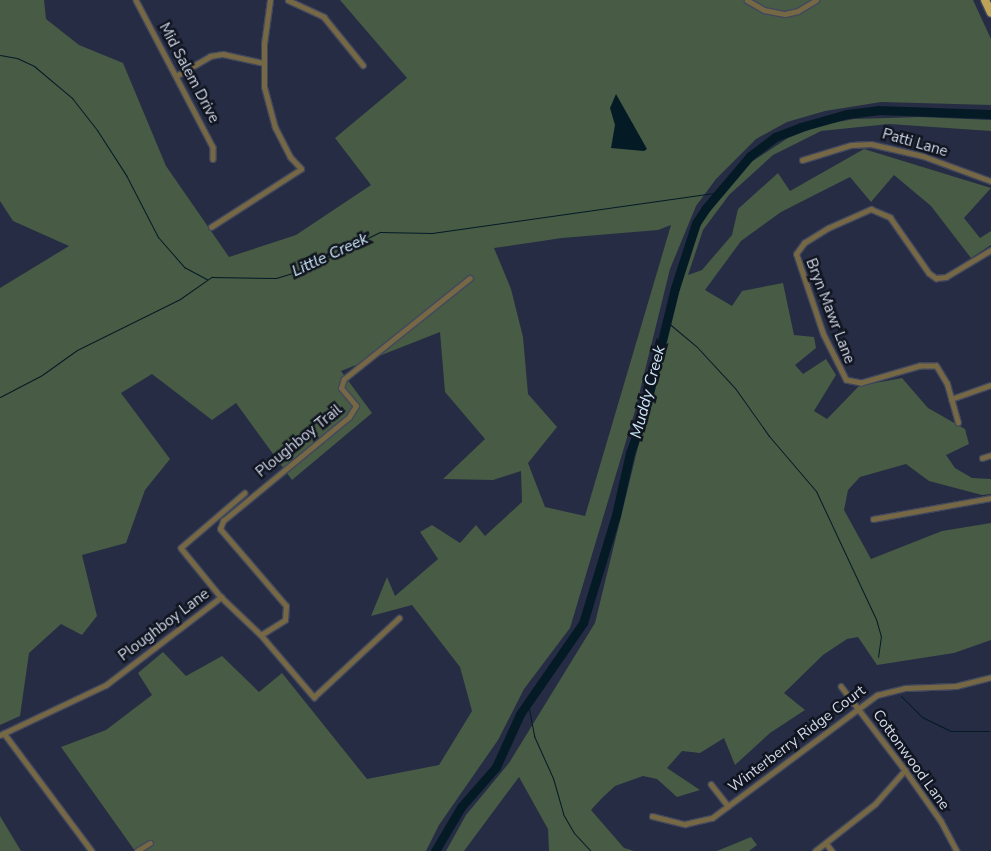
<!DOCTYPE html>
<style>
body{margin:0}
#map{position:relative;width:991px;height:851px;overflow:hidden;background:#252c44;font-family:"Nunito Sans",sans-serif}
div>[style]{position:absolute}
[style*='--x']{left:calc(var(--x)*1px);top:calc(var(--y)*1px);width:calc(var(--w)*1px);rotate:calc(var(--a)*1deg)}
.green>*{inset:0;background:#475b45}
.water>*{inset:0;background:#041b26}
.stream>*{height:1px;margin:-0.5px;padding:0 0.5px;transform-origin:0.5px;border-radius:0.5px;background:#041b26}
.river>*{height:9px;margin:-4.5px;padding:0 4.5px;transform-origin:4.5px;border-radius:4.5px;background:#041b26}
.roads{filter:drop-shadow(1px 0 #41485e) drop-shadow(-1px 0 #41485e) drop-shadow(0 1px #41485e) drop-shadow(0 -1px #41485e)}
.street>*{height:4.5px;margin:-2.25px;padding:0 2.25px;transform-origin:2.25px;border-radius:2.25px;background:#766845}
.primary>*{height:8px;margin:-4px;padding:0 4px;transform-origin:4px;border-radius:4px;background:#bea255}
span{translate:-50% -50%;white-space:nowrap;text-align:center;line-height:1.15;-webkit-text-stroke:5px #111520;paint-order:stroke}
.street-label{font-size:15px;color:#d2d8e8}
.water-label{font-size:16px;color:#cce8f7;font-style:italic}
</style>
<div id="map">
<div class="green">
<div style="clip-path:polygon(evenodd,0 0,44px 0,46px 19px,79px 45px,123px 63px,166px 166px,229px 257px,296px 235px,371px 185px,335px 138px,407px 78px,340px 0,973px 0,991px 39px,991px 105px,881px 102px,825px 111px,787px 122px,756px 139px,716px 179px,696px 206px,670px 269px,635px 411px,570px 628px,524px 689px,498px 740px,439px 825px,426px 851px,135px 851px,61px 747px,106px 730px,152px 695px,138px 673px,163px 652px,186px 676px,222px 656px,259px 692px,282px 673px,367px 779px,439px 765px,472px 711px,460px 667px,412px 605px,371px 616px,387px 577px,395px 596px,438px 559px,420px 532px,432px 525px,460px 543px,476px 525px,485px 536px,522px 502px,521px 471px,493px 480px,443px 479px,485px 439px,445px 392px,440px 332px,341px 371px,372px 413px,292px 480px,236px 403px,212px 420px,152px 374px,121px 393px,170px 459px,145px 490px,126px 543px,82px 555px,97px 616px,82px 635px,61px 624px,29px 653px,20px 716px,0 725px,0 288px,69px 246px,13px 221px,0 201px,0 0,671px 225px,585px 516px,545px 507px,528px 463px,557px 427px,528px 394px,523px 337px,511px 289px,494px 248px,562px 238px,658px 230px,671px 225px)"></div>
<div style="clip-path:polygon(920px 117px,991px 120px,991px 131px,889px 124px,821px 131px,773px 155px,729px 195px,703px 230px,688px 275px,702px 270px,732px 235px,738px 209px,778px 173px,790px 191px,864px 149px,991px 188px,964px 218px,980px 238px,991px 231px,991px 245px,971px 258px,931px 206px,894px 175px,871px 202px,850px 177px,781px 212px,741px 241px,705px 290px,732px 306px,742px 291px,783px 283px,794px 335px,814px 337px,816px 348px,795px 365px,803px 374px,826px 359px,836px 375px,814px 411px,827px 419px,859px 386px,902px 378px,928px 408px,965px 429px,969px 444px,946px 455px,955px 468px,972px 478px,991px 479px,991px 494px,982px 495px,929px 481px,906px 464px,860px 477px,848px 490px,844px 510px,871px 559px,942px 531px,991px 523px,991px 640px,954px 653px,877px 665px,858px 637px,847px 639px,823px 655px,784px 693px,805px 710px,770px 733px,735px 765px,724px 738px,700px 753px,682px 751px,667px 768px,700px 790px,677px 797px,657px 779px,643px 776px,615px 786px,602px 798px,591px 810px,624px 848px,634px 851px,549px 851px,548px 829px,519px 777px,464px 851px,446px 851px,466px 815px,509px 763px,595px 623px,667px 328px,701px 219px,745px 166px,788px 138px,821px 125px,854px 119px)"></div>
<div style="clip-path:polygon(0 816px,21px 851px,0 851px)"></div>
<div style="clip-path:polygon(751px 837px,757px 845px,749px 851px,717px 851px)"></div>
</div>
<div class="water">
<div style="clip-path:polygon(616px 94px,647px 149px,644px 151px,611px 148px,615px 125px,610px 108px)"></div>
</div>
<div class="stream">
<div style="--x:0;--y:55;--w:17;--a:10"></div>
<div style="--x:17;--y:58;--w:19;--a:25"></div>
<div style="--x:34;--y:66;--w:50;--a:40.1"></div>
<div style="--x:72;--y:98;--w:41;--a:52"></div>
<div style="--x:97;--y:130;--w:54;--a:57.2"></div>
<div style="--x:126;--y:175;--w:70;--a:62.7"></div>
<div style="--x:158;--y:237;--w:40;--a:49"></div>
<div style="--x:184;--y:267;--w:26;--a:28"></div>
<div style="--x:666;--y:321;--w:40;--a:40"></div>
<div style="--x:697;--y:347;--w:56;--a:47.2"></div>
<div style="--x:735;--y:388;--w:59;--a:54.7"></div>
<div style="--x:769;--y:436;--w:72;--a:49.5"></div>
<div style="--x:816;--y:491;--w:141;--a:64.9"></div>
<div style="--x:876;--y:619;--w:18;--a:74"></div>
<div style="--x:881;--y:636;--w:21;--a:98"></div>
<div style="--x:0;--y:397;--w:47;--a:-27.6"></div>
<div style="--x:42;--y:375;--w:43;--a:-35.5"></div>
<div style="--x:77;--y:350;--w:115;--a:-26.3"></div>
<div style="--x:180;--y:299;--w:39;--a:-35"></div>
<div style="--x:212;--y:277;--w:64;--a:0.9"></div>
<div style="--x:276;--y:278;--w:30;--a:-17"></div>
<div style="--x:305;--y:269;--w:84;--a:-26.3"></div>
<div style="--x:380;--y:232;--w:52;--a:1.1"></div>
<div style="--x:432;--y:233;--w:290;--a:-8.1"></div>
<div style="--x:901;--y:696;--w:30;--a:45"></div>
<div style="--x:922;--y:717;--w:32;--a:26"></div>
<div style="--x:951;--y:731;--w:38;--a:0"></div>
<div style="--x:528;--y:704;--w:33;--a:79"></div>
<div style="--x:534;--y:736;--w:46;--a:65.7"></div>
<div style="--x:553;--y:778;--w:37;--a:74"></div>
<div style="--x:563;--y:814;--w:22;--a:60"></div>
<div style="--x:574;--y:833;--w:25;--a:47"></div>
</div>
<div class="river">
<div style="--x:435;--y:851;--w:51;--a:-59.4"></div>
<div style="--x:461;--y:807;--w:53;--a:-48.8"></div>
<div style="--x:496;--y:767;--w:58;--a:-65.6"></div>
<div style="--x:520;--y:714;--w:111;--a:-55.3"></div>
<div style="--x:583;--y:623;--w:113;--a:-73"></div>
<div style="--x:616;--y:515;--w:64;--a:-77.3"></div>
<div style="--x:630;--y:453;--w:37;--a:-70"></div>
<div style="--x:643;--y:418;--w:134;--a:-76.2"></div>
<div style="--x:675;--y:288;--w:68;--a:-72.1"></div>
<div style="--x:696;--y:223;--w:18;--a:-56"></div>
<div style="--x:706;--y:208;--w:68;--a:-49.8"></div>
<div style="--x:750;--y:156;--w:31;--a:-37"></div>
<div style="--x:775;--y:137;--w:28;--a:-21"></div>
<div style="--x:801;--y:127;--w:48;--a:-15.8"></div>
<div style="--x:847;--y:114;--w:31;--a:-7"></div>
<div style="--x:878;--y:110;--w:113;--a:2"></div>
</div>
<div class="roads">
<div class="street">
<div style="--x:136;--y:0;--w:166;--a:62.4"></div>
<div style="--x:213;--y:147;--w:12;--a:90"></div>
<div style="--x:288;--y:0;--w:40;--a:25"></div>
<div style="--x:324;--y:17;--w:62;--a:50.9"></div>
<div style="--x:747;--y:0;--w:20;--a:30"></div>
<div style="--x:764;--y:10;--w:21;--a:11"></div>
<div style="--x:785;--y:14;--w:13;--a:-13"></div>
<div style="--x:798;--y:11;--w:21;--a:-31"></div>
<div style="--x:176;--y:76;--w:39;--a:-30"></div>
<div style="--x:210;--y:56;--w:13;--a:-9"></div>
<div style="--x:223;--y:54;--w:42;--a:12.4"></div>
<div style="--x:802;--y:160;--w:51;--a:-17"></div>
<div style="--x:851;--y:145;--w:20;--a:-3"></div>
<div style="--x:871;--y:144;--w:53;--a:13"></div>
<div style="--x:923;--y:156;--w:72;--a:20.2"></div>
<div style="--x:211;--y:227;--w:107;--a:-32.8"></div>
<div style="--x:301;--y:169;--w:16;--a:-133"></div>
<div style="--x:290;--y:157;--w:33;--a:-117"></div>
<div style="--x:275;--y:128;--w:42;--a:-105"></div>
<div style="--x:264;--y:87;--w:43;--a:-90"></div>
<div style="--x:264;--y:44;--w:44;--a:-82.2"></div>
<div style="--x:951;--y:399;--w:42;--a:-19.3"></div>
<div style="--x:958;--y:423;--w:41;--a:-105.8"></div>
<div style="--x:947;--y:384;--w:21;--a:-121"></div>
<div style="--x:936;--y:366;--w:16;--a:180"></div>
<div style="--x:920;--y:366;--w:61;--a:163.9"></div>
<div style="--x:861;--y:383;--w:15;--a:-169"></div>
<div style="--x:846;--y:380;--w:51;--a:-116.6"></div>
<div style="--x:823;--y:334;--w:84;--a:-108.6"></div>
<div style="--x:796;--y:254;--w:14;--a:-54"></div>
<div style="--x:804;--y:243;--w:28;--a:-32"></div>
<div style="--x:828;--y:228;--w:47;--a:-23.8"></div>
<div style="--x:871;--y:209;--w:21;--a:23"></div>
<div style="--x:890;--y:217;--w:68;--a:55.1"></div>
<div style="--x:929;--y:273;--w:9;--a:36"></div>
<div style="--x:936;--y:278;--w:10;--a:-6"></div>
<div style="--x:946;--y:277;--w:52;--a:-31"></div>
<div style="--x:982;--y:458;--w:9;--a:-18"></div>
<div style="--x:245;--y:493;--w:84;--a:139.3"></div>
<div style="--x:181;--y:548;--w:63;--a:50.8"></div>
<div style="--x:221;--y:597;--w:55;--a:43.5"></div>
<div style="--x:261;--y:635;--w:82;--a:49.5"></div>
<div style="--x:314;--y:697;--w:116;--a:-42.9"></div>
<div style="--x:873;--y:519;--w:120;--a:-10.1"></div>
<div style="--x:261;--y:635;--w:28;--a:-32"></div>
<div style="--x:285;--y:620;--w:14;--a:-86"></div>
<div style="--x:286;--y:606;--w:101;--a:-130.6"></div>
<div style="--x:220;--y:529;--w:9;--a:-69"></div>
<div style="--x:223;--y:521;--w:163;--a:-39.5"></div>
<div style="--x:349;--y:417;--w:13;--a:-58"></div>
<div style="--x:356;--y:406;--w:23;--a:-130"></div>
<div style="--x:341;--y:388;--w:9;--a:-72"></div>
<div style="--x:344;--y:379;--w:161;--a:-38.7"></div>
<div style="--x:841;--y:686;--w:106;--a:52.7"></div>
<div style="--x:905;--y:770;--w:62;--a:54.8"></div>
<div style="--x:941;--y:821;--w:34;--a:62"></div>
<div style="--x:4;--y:733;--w:147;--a:53.3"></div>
<div style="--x:0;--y:735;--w:117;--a:-25.3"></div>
<div style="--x:106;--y:685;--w:145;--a:-37.4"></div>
<div style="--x:711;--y:784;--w:28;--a:52"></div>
<div style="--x:652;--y:816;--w:34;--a:14"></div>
<div style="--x:685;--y:824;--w:28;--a:-13"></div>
<div style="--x:712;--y:818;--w:206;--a:-36.7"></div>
<div style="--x:877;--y:695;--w:29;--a:-14"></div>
<div style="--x:905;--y:688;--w:51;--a:-2.2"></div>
<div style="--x:956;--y:686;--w:36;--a:-14"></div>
<div style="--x:826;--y:843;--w:10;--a:53"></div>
<div style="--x:137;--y:851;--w:15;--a:-32"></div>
<div style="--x:815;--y:851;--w:76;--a:-38.1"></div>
<div style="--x:875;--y:804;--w:45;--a:-48.6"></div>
</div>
<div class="primary">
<div style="--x:985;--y:0;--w:14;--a:65"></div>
</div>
</div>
<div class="street-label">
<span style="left:189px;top:73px;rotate:62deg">Mid Salem Drive</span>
<span style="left:915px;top:143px;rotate:16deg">Patti Lane</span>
<span style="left:830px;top:311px;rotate:69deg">Bryn Mawr Lane</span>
<span style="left:299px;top:441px;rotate:-39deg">Ploughboy Trail</span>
<span style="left:164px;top:625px;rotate:-37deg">Ploughboy Lane</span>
<span style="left:797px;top:739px;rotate:-37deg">Winterberry Ridge Court</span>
<span style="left:911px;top:760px;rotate:54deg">Cottonwood Lane</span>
</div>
<div class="water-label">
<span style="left:330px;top:255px;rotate:-25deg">Little Creek</span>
<span style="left:648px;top:392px;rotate:-75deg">Muddy Creek</span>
</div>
</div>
